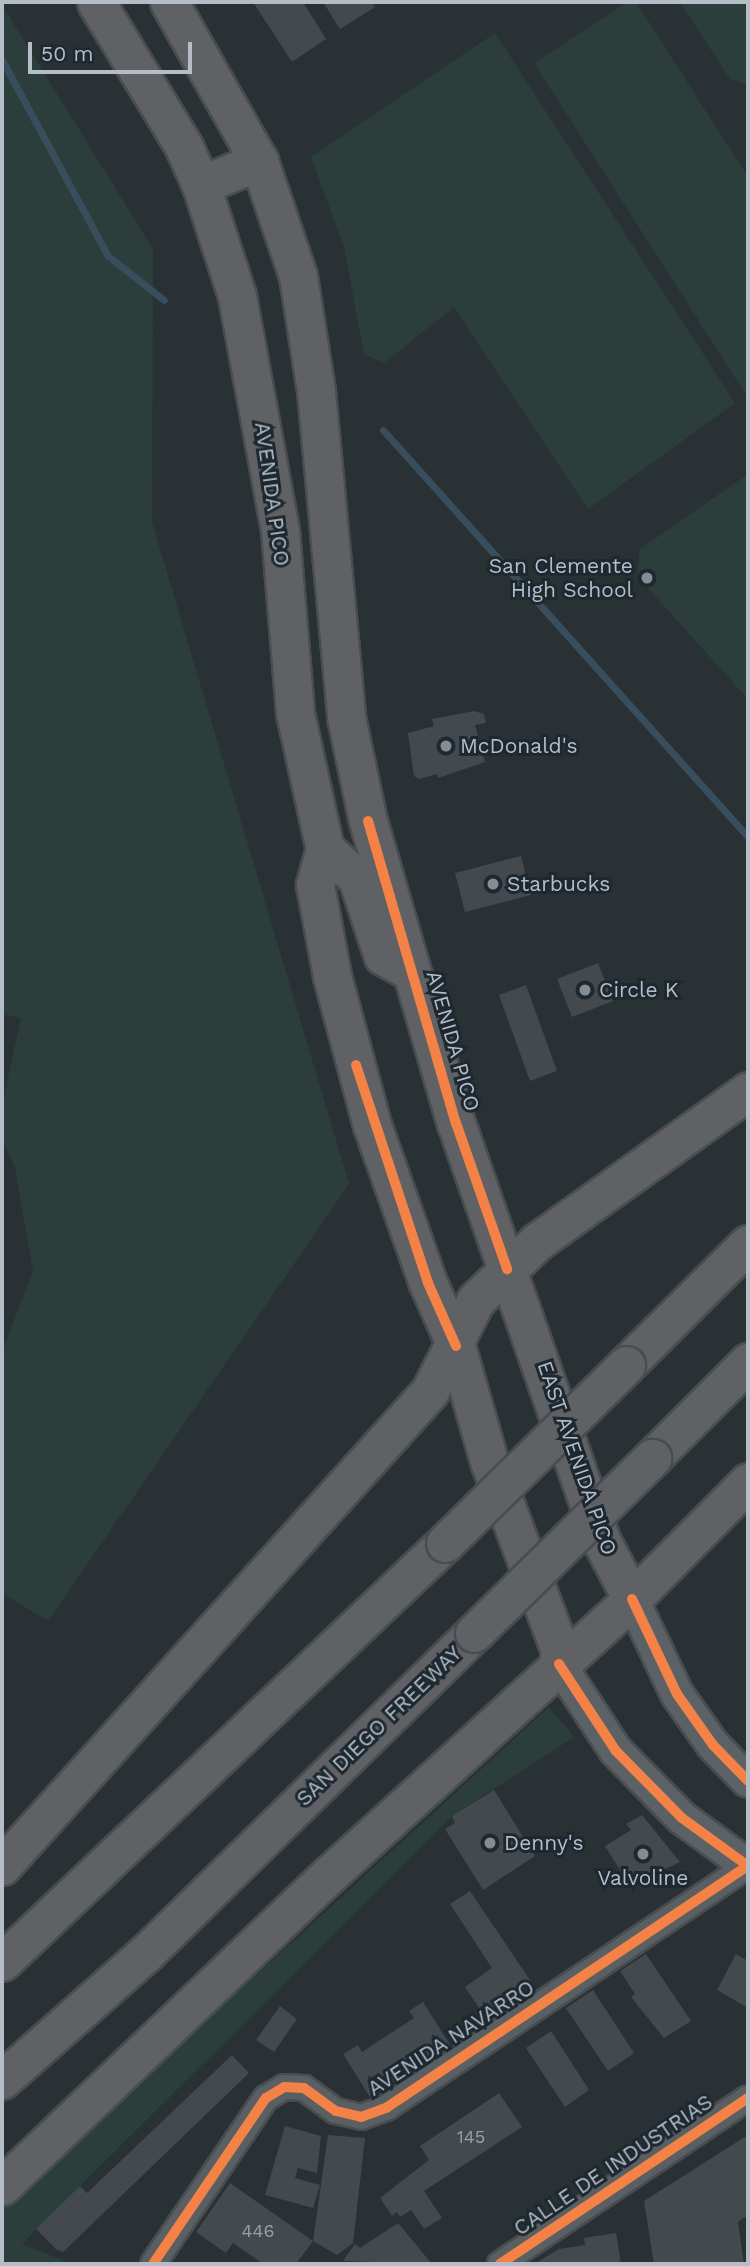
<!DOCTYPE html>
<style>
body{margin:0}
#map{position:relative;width:750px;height:2266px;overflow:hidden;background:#2a3135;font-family:"Work Sans",sans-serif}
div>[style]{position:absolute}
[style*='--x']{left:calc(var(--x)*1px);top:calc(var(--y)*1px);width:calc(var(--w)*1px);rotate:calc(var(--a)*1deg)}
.green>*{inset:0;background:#2b3e3c}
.stream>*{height:7px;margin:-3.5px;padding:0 3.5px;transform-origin:3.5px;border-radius:3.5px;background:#394e5c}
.building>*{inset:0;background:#43494d}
.roads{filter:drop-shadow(2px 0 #484d50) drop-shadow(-2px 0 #484d50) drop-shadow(0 2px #484d50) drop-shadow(0 -2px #484d50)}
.minor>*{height:24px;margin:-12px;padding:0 12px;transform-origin:12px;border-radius:12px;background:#5a5f64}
.major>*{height:32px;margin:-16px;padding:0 16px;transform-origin:16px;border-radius:16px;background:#5c6166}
.highway>*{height:37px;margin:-18.5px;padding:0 18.5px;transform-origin:18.5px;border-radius:18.5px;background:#5f6164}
.bridges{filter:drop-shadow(2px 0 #474d51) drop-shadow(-2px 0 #474d51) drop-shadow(0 2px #474d51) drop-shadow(0 -2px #474d51)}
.highway-bridge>*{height:37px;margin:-18.5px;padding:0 18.5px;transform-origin:18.5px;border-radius:18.5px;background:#5f6164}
.cycleway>*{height:10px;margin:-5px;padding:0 5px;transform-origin:5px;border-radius:5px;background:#f48246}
.dots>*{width:19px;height:19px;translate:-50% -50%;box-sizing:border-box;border:4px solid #1e2830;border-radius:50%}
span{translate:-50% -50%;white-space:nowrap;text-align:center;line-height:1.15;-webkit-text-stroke:6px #1e2830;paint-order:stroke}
.number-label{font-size:18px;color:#98a1a8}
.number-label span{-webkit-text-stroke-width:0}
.street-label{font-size:21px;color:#b5bec6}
.poi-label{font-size:21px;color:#b5bec6}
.right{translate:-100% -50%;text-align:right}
.left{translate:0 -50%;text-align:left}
.frame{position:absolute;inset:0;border:4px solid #b5bec6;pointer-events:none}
.scale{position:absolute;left:28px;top:42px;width:164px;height:32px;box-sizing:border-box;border:4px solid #b5bec6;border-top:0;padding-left:9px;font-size:21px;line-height:24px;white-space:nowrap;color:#b5bec6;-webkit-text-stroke:5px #1e2830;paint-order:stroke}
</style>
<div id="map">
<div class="green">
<div style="clip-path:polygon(628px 2px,636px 2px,748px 177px,748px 398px,534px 63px)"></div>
<div style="clip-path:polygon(680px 2px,748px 2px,748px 85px,730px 79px)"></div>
<div style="clip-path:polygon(2px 5px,153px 249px,152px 522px,349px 1184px,48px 1621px,2px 1593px,2px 1352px,33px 1271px,15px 1168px,2px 1140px,2px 1105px,21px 1018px,2px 1014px)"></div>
<div style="clip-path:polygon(495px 33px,735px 403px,588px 509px,454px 307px,384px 363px,364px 354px,344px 247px,311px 157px)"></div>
<div style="clip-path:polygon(748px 474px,748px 699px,637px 576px,640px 549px)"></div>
<div style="clip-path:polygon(549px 1707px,574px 1737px,452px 1816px,22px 2244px,72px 2264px,2px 2264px,2px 2208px)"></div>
</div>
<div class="stream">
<div style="--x:2;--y:60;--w:223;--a:61.6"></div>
<div style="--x:108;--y:256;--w:71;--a:38.2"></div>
<div style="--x:383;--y:430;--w:547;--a:48.11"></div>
</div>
<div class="building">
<div style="clip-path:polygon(253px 2px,303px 2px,326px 39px,292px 62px)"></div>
<div style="clip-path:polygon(323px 2px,371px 2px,375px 7px,340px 29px)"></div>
<div style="clip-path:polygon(474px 711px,484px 714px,486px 723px,475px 725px,485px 762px,438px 778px,437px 774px,419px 779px,414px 776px,408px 733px,434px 726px,432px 719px)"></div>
<div style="clip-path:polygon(521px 856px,531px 895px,465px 912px,455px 873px)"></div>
<div style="clip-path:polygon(598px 963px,613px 1001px,572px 1017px,557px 979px)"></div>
<div style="clip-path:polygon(526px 985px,557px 1071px,530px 1081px,499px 995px)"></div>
<div style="clip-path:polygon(494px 1790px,535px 1856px,483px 1890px,445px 1829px,455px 1823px,452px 1816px)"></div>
<div style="clip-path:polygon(642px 1815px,680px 1862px,630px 1886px,605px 1846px,631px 1830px,626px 1824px)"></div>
<div style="clip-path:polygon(470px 1891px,532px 1983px,484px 2015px,465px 1987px,492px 1968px,450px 1904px)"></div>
<div style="clip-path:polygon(646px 1954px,691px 2021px,664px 2038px,631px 1997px,635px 1994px,620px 1971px)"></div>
<div style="clip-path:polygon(736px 1954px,748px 1961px,748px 2008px,717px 1990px)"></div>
<div style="clip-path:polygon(593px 1990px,634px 2053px,608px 2071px,566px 2008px)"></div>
<div style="clip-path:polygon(423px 2002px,450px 2045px,370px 2097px,343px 2054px,358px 2045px,362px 2052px,414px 2018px,409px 2011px)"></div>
<div style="clip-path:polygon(280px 2006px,297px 2019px,274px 2052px,256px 2040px)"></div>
<div style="clip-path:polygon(551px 2031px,589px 2090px,565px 2107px,526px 2048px)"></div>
<div style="clip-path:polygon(232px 2055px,249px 2073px,63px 2252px,56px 2249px,36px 2229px,80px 2186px,87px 2193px)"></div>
<div style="clip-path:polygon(499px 2093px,522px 2127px,424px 2191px,442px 2218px,424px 2229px,411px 2210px,400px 2217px,397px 2212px,392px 2216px,380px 2198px,429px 2160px,420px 2146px)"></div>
<div style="clip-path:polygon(285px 2126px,321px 2136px,317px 2173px,298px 2168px,295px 2178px,320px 2185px,313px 2208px,265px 2195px)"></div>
<div style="clip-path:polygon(328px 2135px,365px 2138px,353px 2243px,337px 2255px,313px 2241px)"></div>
<div style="clip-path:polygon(748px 2135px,748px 2215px,738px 2222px,744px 2264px,654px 2264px,644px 2201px)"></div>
<div style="clip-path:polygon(230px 2183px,313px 2241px,296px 2264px,263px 2264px,233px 2243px,226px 2253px,196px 2232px)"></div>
<div style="clip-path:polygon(398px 2223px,432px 2264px,343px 2261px,355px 2244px,360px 2248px)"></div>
<div style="clip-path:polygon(616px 2233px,621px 2264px,534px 2264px,559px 2249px,585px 2245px,584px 2238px)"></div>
</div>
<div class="roads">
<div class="minor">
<div style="--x:153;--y:2264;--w:201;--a:-55.8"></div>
<div style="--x:266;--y:2098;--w:21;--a:-31"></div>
<div style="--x:284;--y:2087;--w:20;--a:3"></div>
<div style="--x:304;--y:2088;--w:39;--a:36"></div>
<div style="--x:336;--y:2111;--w:26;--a:13"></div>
<div style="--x:361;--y:2117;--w:27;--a:-20"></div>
<div style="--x:386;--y:2108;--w:435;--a:-33.8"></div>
<div style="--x:500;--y:2264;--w:298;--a:-33.8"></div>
</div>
<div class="major">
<div style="--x:632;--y:1599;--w:105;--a:64.7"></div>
<div style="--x:677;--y:1694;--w:62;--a:54.8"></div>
<div style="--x:713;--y:1745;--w:50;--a:45.8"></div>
<div style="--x:559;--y:1664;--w:104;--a:56.8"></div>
<div style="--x:616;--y:1751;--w:94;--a:45.4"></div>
<div style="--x:682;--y:1818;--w:82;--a:36"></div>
</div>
<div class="highway">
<div style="--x:96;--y:2;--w:170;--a:58.7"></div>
<div style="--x:184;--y:147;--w:42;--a:65.9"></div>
<div style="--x:201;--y:185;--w:117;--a:72"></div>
<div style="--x:237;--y:296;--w:238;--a:79.6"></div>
<div style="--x:280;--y:530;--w:184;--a:85.3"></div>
<div style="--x:295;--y:713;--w:139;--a:77.6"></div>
<div style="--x:325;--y:849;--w:37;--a:106"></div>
<div style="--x:315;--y:885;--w:93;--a:79.4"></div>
<div style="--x:332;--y:976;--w:154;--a:75"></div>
<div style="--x:372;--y:1125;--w:168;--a:70.5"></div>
<div style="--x:428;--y:1283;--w:69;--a:66"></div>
<div style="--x:456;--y:1346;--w:120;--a:74"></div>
<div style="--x:489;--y:1461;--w:200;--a:69.5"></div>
<div style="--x:559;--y:1648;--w:16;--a:90"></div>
<div style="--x:169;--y:2;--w:183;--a:60.5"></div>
<div style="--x:259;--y:161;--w:121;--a:71.3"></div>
<div style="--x:298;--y:276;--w:116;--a:81.1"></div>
<div style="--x:316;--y:391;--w:327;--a:84.7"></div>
<div style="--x:346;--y:717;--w:106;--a:78.1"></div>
<div style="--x:368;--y:821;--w:315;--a:73.8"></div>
<div style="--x:456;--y:1123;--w:444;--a:70.8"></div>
<div style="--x:602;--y:1542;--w:64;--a:62.2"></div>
<div style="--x:201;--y:185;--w:63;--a:-22.5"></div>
<div style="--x:325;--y:849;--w:43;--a:42.2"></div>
<div style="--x:357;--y:878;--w:82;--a:71.6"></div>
<div style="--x:383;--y:956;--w:31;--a:29"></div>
<div style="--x:626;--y:1365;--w:172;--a:-44.8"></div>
<div style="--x:652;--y:1458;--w:136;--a:-45"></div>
<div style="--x:2;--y:1866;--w:639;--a:-47.98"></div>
<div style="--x:430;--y:1391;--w:102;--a:-63.2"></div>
<div style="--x:476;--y:1300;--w:86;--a:-43.6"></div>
<div style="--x:538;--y:1241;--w:258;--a:-35.5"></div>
<div style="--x:2;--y:1962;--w:610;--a:-43.41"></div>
<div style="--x:2;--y:2080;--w:191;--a:-41.4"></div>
<div style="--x:145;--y:1954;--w:460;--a:-44.3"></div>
<div style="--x:2;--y:2186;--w:453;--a:-43.6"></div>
<div style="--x:330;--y:1874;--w:408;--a:-42.3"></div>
<div style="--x:632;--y:1599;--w:165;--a:-45.2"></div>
</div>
</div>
<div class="bridges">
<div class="highway-bridge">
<div style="--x:445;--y:1543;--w:254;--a:-44.5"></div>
<div style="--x:474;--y:1633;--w:250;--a:-44.5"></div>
</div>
</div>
<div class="cycleway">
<div style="--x:368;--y:821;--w:315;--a:73.8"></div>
<div style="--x:456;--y:1123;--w:155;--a:70.7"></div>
<div style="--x:356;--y:1065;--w:230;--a:71.7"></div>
<div style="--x:428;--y:1283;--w:69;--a:66"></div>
<div style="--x:632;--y:1599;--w:105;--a:64.7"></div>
<div style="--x:677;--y:1694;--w:62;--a:54.8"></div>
<div style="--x:713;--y:1745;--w:50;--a:45.8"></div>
<div style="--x:559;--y:1664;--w:104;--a:56.8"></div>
<div style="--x:616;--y:1751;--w:94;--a:45.4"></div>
<div style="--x:682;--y:1818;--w:82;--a:36"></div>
<div style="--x:153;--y:2264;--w:201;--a:-55.8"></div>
<div style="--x:266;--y:2098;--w:21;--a:-31"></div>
<div style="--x:284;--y:2087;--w:20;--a:3"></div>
<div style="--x:304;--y:2088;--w:39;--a:36"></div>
<div style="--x:336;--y:2111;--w:26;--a:13"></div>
<div style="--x:361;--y:2117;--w:27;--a:-20"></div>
<div style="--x:386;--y:2108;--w:435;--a:-33.8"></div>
<div style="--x:500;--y:2264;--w:298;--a:-33.8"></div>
</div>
<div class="dots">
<div style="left:647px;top:578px;background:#848d93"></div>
<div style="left:446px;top:746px;background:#848d93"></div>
<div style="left:493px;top:884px;background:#848d93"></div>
<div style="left:585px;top:990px;background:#848d93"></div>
<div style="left:490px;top:1843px;background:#848d93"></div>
<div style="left:643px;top:1854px;background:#848d93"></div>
</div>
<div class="number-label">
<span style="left:471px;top:2137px">145</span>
<span style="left:258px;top:2231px">446</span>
</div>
<div class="street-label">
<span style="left:272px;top:494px;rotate:82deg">AVENIDA PICO</span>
<span style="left:453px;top:1041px;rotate:74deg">AVENIDA PICO</span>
<span style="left:577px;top:1458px;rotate:71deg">EAST AVENIDA PICO</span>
<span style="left:379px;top:1726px;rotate:-44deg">SAN DIEGO FREEWAY</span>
<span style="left:451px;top:2038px;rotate:-33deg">AVENIDA NAVARRO</span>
<span style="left:613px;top:2165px;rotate:-34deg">CALLE DE INDUSTRIAS</span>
</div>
<div class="poi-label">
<span class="right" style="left:633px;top:578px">San Clemente<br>High School</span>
<span class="left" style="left:460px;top:746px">McDonald's</span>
<span class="left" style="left:507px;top:884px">Starbucks</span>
<span class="left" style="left:599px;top:990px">Circle K</span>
<span class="left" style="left:504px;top:1843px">Denny's</span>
<span style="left:643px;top:1878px">Valvoline</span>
</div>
<div class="frame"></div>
<div class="scale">50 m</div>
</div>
